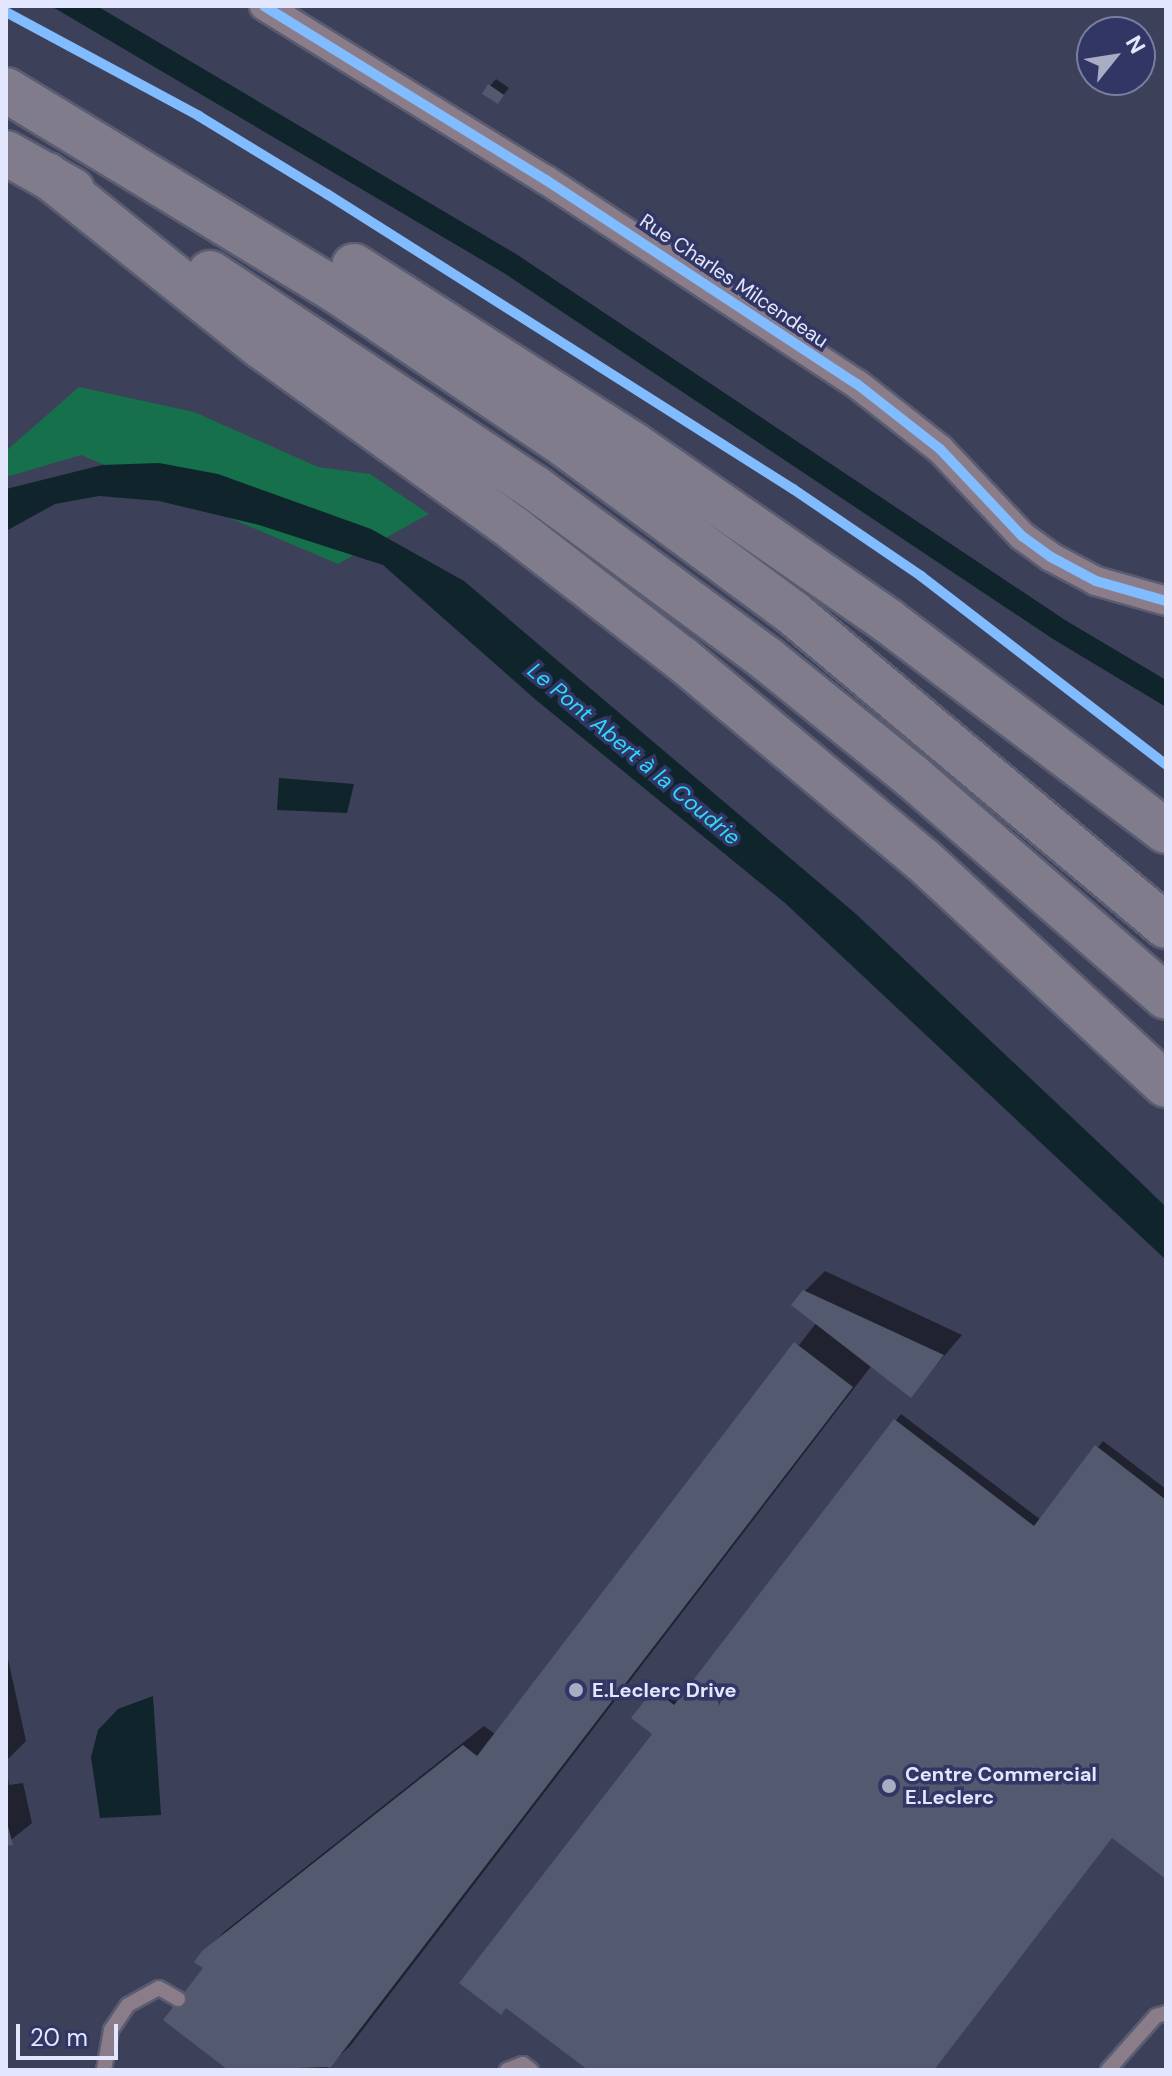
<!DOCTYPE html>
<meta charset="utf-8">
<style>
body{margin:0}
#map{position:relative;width:1172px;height:2076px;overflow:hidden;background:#3d4059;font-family:"DM Sans",sans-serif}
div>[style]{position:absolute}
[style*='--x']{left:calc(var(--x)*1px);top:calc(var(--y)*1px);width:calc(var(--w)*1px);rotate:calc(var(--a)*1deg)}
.forest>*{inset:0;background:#16704b}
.water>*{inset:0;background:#10242c}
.shadow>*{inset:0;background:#0007}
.building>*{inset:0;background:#53596e}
.roads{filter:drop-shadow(2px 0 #5a5c71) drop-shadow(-2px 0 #5a5c71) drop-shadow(0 2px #5a5c71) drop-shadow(0 -2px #5a5c71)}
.lane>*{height:14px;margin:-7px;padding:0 7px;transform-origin:7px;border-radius:7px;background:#8a7d89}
.street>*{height:28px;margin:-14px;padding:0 14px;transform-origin:14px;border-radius:14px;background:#8a7d89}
.highway>*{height:44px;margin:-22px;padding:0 22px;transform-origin:22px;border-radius:22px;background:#807c8c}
.cycleway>*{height:10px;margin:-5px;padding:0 5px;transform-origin:5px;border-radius:5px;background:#80bcff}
.dots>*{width:22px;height:22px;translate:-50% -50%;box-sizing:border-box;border:4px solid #313665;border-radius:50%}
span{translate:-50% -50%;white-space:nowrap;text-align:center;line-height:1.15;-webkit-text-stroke:7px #313665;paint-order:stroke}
.street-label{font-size:20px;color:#e2e7fe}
.poi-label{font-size:20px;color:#e2e7fe;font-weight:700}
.left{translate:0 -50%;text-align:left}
.water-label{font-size:22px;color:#2dd9fe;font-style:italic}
.frame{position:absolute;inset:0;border:8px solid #e2e7fe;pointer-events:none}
.north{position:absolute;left:1076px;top:16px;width:80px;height:80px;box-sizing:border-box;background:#313665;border:2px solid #787da2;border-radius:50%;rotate:60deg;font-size:22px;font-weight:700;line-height:32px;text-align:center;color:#e2e7fe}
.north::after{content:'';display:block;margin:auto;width:28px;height:36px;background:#a8adc4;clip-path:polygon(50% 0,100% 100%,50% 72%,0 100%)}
.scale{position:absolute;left:16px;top:2024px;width:102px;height:36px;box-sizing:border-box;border:4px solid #e2e7fe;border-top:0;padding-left:10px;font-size:24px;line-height:28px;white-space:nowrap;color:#e2e7fe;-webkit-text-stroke:6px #313665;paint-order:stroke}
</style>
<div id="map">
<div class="forest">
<div style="clip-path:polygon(79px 387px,194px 412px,318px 467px,370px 474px,429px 514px,338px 564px,81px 455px,6px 477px,6px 451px)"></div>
</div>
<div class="water">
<div style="clip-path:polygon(51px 6px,97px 6px,516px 254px,1065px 620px,1166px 680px,1166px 707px,1053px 639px,504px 273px)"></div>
<div style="clip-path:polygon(159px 463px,218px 474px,371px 529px,464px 581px,856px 914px,1135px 1177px,1166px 1207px,1166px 1260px,785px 903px,536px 700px,383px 565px,259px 525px,159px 501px,99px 496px,55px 504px,6px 531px,6px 489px,102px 465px)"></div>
<div style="clip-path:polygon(279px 778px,354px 784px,347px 813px,277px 810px)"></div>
<div style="clip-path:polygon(153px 1696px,161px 1815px,100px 1818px,91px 1757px,98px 1730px,118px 1709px)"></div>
</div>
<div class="shadow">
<div style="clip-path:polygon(496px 79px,509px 88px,498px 102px,490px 86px)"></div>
<div style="clip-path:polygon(825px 1271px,962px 1335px,911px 1395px,872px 1365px,351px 2045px,325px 2070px,231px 2070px,165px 2019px,205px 1967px,204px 1953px,225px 1931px,484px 1726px,496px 1735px,817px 1322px,805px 1291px)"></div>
<div style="clip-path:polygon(901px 1414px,1041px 1520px,1103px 1441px,1166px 1489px,1166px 1877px,1113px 1836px,933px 2070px,591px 2070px,655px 1733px,655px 1691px,661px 1685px,680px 1699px)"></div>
<div style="clip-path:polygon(6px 1650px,26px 1741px,6px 1761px)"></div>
<div style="clip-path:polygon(6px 1767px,9px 1785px,23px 1783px,32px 1823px,6px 1844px)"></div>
</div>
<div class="building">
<div style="clip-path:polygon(488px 84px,504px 95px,498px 104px,482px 94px)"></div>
<div style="clip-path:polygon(803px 1290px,944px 1355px,911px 1398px,791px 1305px)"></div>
<div style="clip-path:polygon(794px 1342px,853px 1387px,331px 2067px,228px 2070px,163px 2020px,203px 1968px,194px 1962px,202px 1951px,463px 1745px,477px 1756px)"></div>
<div style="clip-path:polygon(894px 1419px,1034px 1526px,1095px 1445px,1166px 1500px,1166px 1879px,1112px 1838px,934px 2070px,588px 2070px,506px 2008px,501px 2015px,459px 1983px,652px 1734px,631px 1718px,654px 1689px,674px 1705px)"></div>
<div style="clip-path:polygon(6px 1819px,13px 1845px,6px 1846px)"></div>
</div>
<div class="roads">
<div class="lane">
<div style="--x:104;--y:2070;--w:41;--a:-80.1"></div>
<div style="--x:111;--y:2030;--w:30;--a:-56"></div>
<div style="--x:128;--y:2005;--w:35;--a:-29"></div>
<div style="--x:159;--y:1988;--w:22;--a:30"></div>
<div style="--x:507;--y:2070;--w:17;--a:-21"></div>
<div style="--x:523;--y:2064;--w:10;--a:37"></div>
<div style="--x:1108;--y:2070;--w:72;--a:-48.4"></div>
<div style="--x:1156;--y:2016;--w:10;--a:-17"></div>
</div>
<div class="street">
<div style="--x:264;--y:6;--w:331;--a:31.7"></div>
<div style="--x:546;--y:180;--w:372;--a:33.3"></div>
<div style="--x:857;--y:384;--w:105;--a:38.1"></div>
<div style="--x:940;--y:449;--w:120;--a:46.7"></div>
<div style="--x:1022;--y:536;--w:36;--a:36"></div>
<div style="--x:1051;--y:557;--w:51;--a:28.1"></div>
<div style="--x:1096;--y:581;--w:73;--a:15.9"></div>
</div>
<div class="highway">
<div style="--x:6;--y:90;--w:387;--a:31.3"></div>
<div style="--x:337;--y:291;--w:279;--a:34"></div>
<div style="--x:568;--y:447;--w:280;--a:36.4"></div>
<div style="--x:793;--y:613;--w:487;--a:40"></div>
<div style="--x:6;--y:153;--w:76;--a:29.3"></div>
<div style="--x:47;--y:175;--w:275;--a:38.7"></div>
<div style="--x:262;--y:347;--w:314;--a:35.8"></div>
<div style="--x:517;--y:531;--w:207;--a:37.8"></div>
<div style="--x:681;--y:658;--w:315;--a:39.9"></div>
<div style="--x:923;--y:860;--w:331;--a:42.8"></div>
<div style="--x:354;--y:266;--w:332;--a:32.6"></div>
<div style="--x:634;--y:445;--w:309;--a:34.7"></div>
<div style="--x:888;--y:621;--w:348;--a:37.1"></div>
<div style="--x:210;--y:273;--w:390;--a:33.5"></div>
<div style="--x:535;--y:488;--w:290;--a:36.4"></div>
<div style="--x:768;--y:660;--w:186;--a:38.9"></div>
<div style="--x:913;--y:777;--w:335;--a:41"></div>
</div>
</div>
<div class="cycleway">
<div style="--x:264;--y:6;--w:331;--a:31.7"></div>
<div style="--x:546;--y:180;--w:372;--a:33.3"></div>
<div style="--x:857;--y:384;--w:105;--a:38.1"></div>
<div style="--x:940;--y:449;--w:120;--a:46.7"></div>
<div style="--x:1022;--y:536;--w:36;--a:36"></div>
<div style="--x:1051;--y:557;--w:51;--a:28.1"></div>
<div style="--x:1096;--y:581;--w:73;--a:15.9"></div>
<div style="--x:6;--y:12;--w:219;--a:28.3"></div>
<div style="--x:199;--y:116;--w:150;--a:31.4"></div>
<div style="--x:327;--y:194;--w:552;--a:32.34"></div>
<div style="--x:793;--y:489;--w:155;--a:34.2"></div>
<div style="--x:921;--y:576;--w:309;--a:37.6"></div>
</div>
<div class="dots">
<div style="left:576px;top:1690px;background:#a8adc4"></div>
<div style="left:889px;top:1786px;background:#a8adc4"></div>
</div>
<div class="street-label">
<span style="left:734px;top:281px;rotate:34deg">Rue Charles Milcendeau</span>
</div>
<div class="poi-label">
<span class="left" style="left:592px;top:1690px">E.Leclerc Drive</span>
<span class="left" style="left:905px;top:1786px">Centre Commercial<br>E.Leclerc</span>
</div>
<div class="water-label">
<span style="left:634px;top:754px;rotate:40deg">Le Pont Abert à la Coudrie</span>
</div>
<div class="frame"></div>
<div class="north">N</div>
<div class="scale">20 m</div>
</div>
